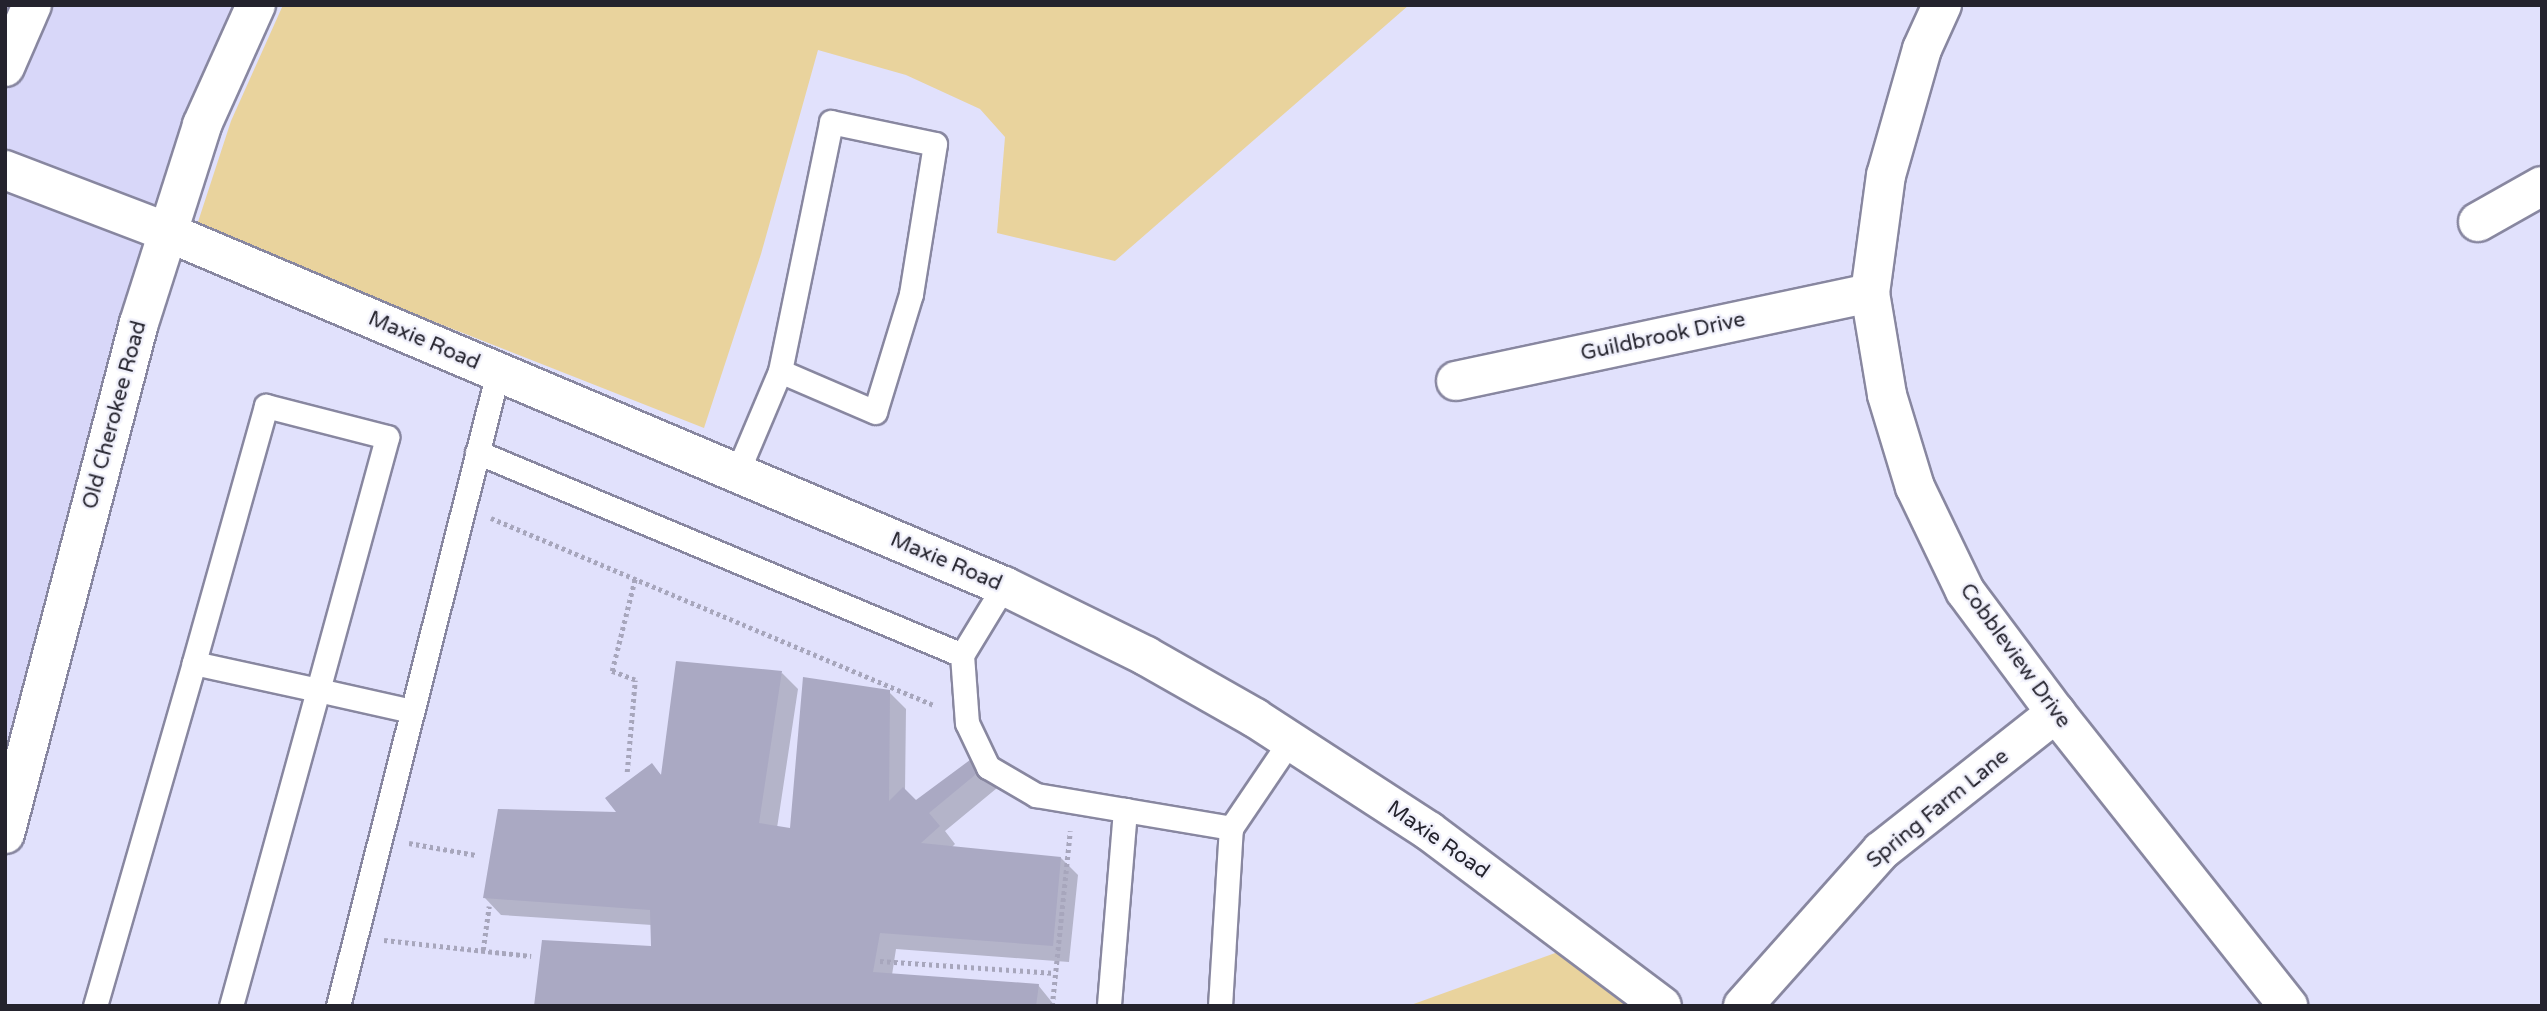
<!DOCTYPE html>
<style>
body{margin:0}
#map{position:relative;width:2547px;height:1011px;overflow:hidden;background:#e1e1fc;font-family:"Varela Round",sans-serif}
div>[style]{position:absolute}
[style*='--x']{left:calc(var(--x)*1px);top:calc(var(--y)*1px);width:calc(var(--w)*1px);rotate:calc(var(--a)*1deg)}
.built>*{inset:0;background:#d8d7f9}
.green>*{inset:0;background:#e9d39d}
.shadow>*{inset:0;background:#0003}
.building>*{inset:0;background:#aaa9c3}
.path>*{height:4.5px;margin-top:-2.25px;transform-origin:0;background:repeating-linear-gradient(90deg,#a7a6bc 0 3.5px,transparent 0 7px)}
.roads{filter:drop-shadow(2px 0 #8887a0) drop-shadow(-2px 0 #8887a0) drop-shadow(0 2px #8887a0) drop-shadow(0 -2px #8887a0)}
.lane>*{height:23px;margin:-11.5px;padding:0 11.5px;transform-origin:11.5px;border-radius:11.5px;background:#fff}
.street>*{height:38px;margin:-19px;padding:0 19px;transform-origin:19px;border-radius:19px;background:#fff}
.secondary>*{height:38px;margin:-19px;padding:0 19px;transform-origin:19px;border-radius:19px;background:#fff}
span{translate:-50% -50%;white-space:nowrap;text-align:center;line-height:1.15;-webkit-text-stroke:5px #f0f0fb;paint-order:stroke}
.street-label{font-size:21px;color:#24232d}
.frame{position:absolute;inset:0;border:7px solid #24232d;pointer-events:none}
</style>
<div id="map">
<div class="built">
<div style="clip-path:polygon(5px 5px,256px 5px,235px 48px,5px 834px)"></div>
</div>
<div class="green">
<div style="clip-path:polygon(283px 5px,1409px 5px,1115px 261px,997px 233px,1005px 137px,980px 109px,906px 75px,818px 50px,761px 254px,704px 428px,196px 228px,231px 121px)"></div>
<div style="clip-path:polygon(1583px 943px,1662px 1006px,1408px 1006px)"></div>
</div>
<div class="shadow">
<div style="clip-path:polygon(782px 673px,798px 689px,777px 828px,792px 830px,889px 692px,906px 709px,905px 792px,916px 803px,974px 759px,997px 788px,945px 831px,955px 844px,951px 848px,1061px 858px,1078px 875px,1069px 962px,896px 949px,892px 975px,1038px 985px,1055px 1006px,536px 1006px,653px 948px,652px 925px,501px 915px,485px 898px,619px 814px,651px 765px,662px 776px)"></div>
</div>
<div class="building">
<div style="clip-path:polygon(676px 661px,782px 671px,759px 823px,790px 828px,803px 677px,890px 690px,889px 801px,903px 787px,916px 800px,974px 757px,981px 770px,929px 813px,940px 826px,921px 843px,1061px 857px,1053px 946px,880px 933px,873px 972px,1039px 984px,1036px 1006px,534px 1006px,542px 940px,651px 946px,650px 910px,483px 898px,498px 809px,616px 812px,605px 798px,652px 763px,661px 775px)"></div>
</div>
<div class="path">
<div style="--x:491;--y:518;--w:480;--a:22.9"></div>
<div style="--x:627;--y:772;--w:92;--a:-85"></div>
<div style="--x:635;--y:680;--w:25;--a:-159"></div>
<div style="--x:612;--y:671;--w:95;--a:-76"></div>
<div style="--x:409;--y:843;--w:68;--a:10.2"></div>
<div style="--x:384;--y:940;--w:148;--a:6.2"></div>
<div style="--x:483;--y:950;--w:44;--a:-82.2"></div>
<div style="--x:880;--y:961;--w:175;--a:3.9"></div>
<div style="--x:1052;--y:1006;--w:176;--a:-84.1"></div>
</div>
<div class="roads">
<div class="lane">
<div style="--x:477;--y:452;--w:526;--a:22.71"></div>
<div style="--x:962;--y:655;--w:68;--a:85.8"></div>
<div style="--x:967;--y:723;--w:49;--a:64.5"></div>
<div style="--x:988;--y:767;--w:56;--a:30.3"></div>
<div style="--x:1036;--y:795;--w:90;--a:9.6"></div>
<div style="--x:1125;--y:810;--w:197;--a:94.7"></div>
<div style="--x:737;--y:473;--w:111;--a:-67.1"></div>
<div style="--x:780;--y:371;--w:254;--a:-78.4"></div>
<div style="--x:831;--y:122;--w:106;--a:11.9"></div>
<div style="--x:935;--y:144;--w:152;--a:99.1"></div>
<div style="--x:911;--y:294;--w:123;--a:107"></div>
<div style="--x:875;--y:412;--w:103;--a:-156.7"></div>
<div style="--x:962;--y:655;--w:81;--a:-58.7"></div>
<div style="--x:1125;--y:810;--w:108;--a:9.6"></div>
<div style="--x:95;--y:1006;--w:357;--a:-73.9"></div>
<div style="--x:231;--y:1006;--w:328;--a:-74.6"></div>
<div style="--x:318;--y:690;--w:262;--a:-74.7"></div>
<div style="--x:387;--y:437;--w:125;--a:-165.6"></div>
<div style="--x:266;--y:406;--w:267;--a:105.7"></div>
<div style="--x:194;--y:663;--w:127;--a:12.3"></div>
<div style="--x:318;--y:690;--w:96;--a:12.6"></div>
<div style="--x:338;--y:1006;--w:654;--a:-75.84"></div>
<div style="--x:1220;--y:1006;--w:178;--a:-86.5"></div>
<div style="--x:1231;--y:828;--w:105;--a:-55.9"></div>
</div>
<div class="street">
<div style="--x:1942;--y:5;--w:48;--a:114.4"></div>
<div style="--x:1922;--y:49;--w:131;--a:105.9"></div>
<div style="--x:1886;--y:175;--w:119;--a:97.7"></div>
<div style="--x:1870;--y:293;--w:103;--a:80.5"></div>
<div style="--x:1887;--y:395;--w:96;--a:73.1"></div>
<div style="--x:1915;--y:487;--w:115;--a:64.3"></div>
<div style="--x:1965;--y:591;--w:152;--a:53.3"></div>
<div style="--x:2056;--y:713;--w:374;--a:51.6"></div>
<div style="--x:5;--y:67;--w:68;--a:-66.5"></div>
<div style="--x:5;--y:170;--w:173;--a:20.9"></div>
<div style="--x:167;--y:232;--w:909;--a:22.93"></div>
<div style="--x:1004;--y:586;--w:158;--a:26.2"></div>
<div style="--x:1146;--y:656;--w:125;--a:29.6"></div>
<div style="--x:1255;--y:718;--w:207;--a:33"></div>
<div style="--x:1429;--y:831;--w:291;--a:36.9"></div>
<div style="--x:2478;--y:222;--w:73;--a:-29.4"></div>
<div style="--x:1456;--y:381;--w:423;--a:-12"></div>
<div style="--x:1743;--y:1006;--w:208;--a:-48.3"></div>
<div style="--x:1881;--y:851;--w:223;--a:-38.3"></div>
</div>
<div class="secondary">
<div style="--x:5;--y:834;--w:528;--a:-75.31"></div>
<div style="--x:139;--y:323;--w:208;--a:-72.3"></div>
<div style="--x:202;--y:125;--w:132;--a:-65.8"></div>
</div>
</div>
<div class="street-label">
<span style="left:1663px;top:337px;rotate:-12deg">Guildbrook Drive</span>
<span style="left:424px;top:341px;rotate:23deg">Maxie Road</span>
<span style="left:115px;top:415px;rotate:-75deg">Old Cherokee Road</span>
<span style="left:946px;top:562px;rotate:23deg">Maxie Road</span>
<span style="left:2015px;top:656px;rotate:54deg">Cobbleview Drive</span>
<span style="left:1938px;top:809px;rotate:-39deg">Spring Farm Lane</span>
<span style="left:1438px;top:840px;rotate:35deg">Maxie Road</span>
</div>
<div class="frame"></div>
</div>
